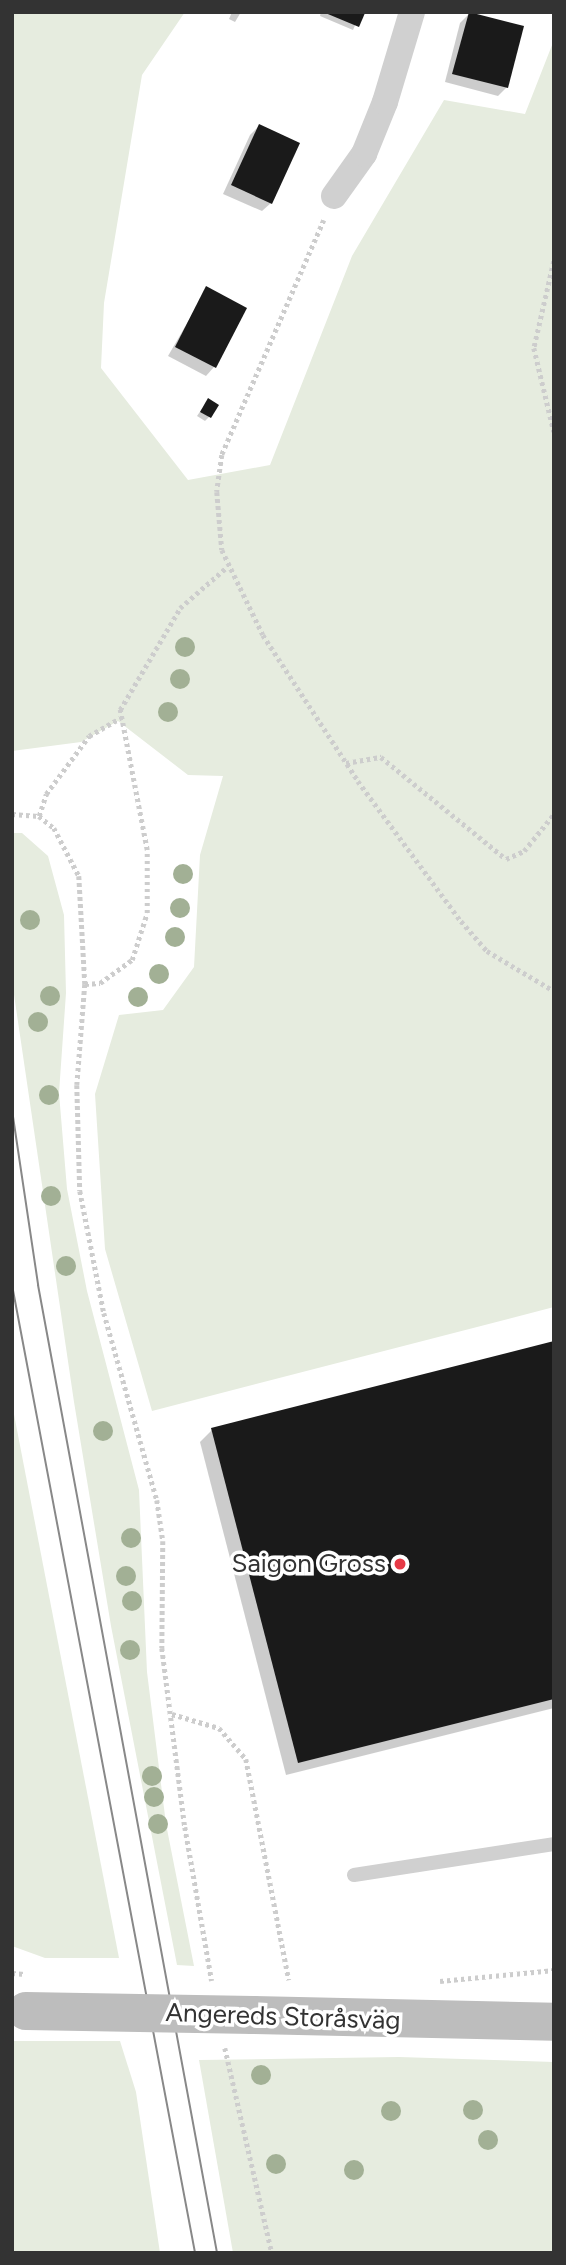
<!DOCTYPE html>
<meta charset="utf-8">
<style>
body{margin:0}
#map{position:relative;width:566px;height:2265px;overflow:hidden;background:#fff;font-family:Figtree,sans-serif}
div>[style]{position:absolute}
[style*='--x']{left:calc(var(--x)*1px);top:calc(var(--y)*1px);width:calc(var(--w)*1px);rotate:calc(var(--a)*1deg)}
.green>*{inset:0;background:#e6ecdf}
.shadow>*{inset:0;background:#0003}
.building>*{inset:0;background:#1a1a1a}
.path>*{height:4.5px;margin-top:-2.25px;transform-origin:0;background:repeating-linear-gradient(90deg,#cdcdcd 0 3.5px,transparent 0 7px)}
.lane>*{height:14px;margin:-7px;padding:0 7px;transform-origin:7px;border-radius:7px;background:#d0d0d0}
.street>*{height:26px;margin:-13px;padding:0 13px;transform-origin:13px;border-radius:13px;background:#d0d0d0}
.secondary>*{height:38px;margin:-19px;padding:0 19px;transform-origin:19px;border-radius:19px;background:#bdbdbd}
.tram>*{height:2px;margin:-1px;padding:0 1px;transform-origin:1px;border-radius:1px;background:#888}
.secondary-bridge>*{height:38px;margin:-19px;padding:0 19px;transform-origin:19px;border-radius:19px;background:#bdbdbd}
.trees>*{width:20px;height:20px;margin:-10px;border-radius:50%;background:#a2b095}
.dots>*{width:19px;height:19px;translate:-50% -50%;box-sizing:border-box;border:4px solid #fff;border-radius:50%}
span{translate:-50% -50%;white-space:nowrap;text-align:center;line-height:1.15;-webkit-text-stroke:7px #fff;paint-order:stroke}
.poi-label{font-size:26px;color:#333}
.right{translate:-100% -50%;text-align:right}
.street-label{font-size:26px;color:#333}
.frame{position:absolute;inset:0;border:14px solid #333;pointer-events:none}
</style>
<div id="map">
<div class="green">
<div style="clip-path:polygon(12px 12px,185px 12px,142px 75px,104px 303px,101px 368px,188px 480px,270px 465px,352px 256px,444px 100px,525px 114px,554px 40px,554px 1307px,152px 1411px,105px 1249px,95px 1094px,119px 1015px,163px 1010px,194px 967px,200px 855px,223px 776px,188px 775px,118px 721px,81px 742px,12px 751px)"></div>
<div style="clip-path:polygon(12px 833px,22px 833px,48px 856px,64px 915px,66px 993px,59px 1093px,67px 1189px,87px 1291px,139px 1490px,147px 1672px,166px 1824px,194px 1966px,177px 1965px,111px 1626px,74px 1402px,12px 981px)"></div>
<div style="clip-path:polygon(12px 1404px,119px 1958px,45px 1958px,12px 1946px)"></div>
<div style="clip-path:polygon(12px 2041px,120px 2041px,136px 2092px,160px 2253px,12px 2253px)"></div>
<div style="clip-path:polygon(399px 2057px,554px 2062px,554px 2253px,233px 2253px,199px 2060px)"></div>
</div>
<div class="shadow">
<div style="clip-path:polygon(241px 12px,235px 22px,229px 19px,232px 12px)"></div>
<div style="clip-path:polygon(321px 12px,361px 12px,353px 30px,320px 16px)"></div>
<div style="clip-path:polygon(469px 14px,507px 87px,498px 96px,445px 82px,460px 23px)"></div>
<div style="clip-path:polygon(259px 126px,271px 203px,262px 211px,223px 194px,250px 135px)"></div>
<div style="clip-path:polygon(207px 289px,214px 367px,206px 376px,168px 356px)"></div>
<div style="clip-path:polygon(208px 400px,209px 417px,205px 421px,197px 416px)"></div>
<div style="clip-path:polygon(554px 1343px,554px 1708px,286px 1775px,200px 1442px,212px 1430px)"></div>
</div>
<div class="building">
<div style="clip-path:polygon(323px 12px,363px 12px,365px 13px,359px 27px)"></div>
<div style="clip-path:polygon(469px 12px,524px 26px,508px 88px,452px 74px)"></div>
<div style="clip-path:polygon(259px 124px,300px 143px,272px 204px,231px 185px)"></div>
<div style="clip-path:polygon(206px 286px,247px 308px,216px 368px,175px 347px)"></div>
<div style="clip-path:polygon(208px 398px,219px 405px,211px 418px,200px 412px)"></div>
<div style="clip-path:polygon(554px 1341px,554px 1699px,298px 1763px,211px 1428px)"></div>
</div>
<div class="path">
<div style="--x:324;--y:220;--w:256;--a:113.5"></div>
<div style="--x:222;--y:455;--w:37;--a:98"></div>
<div style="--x:217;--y:492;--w:58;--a:85.1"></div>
<div style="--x:222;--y:550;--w:94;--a:64.2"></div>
<div style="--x:263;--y:635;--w:174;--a:56.9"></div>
<div style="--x:358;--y:781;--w:174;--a:53.7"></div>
<div style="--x:461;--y:921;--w:40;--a:49"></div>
<div style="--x:487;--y:951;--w:78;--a:30.8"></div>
<div style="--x:554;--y:261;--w:89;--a:102.9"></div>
<div style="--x:534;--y:348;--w:86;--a:76.6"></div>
<div style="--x:346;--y:763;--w:36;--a:-10"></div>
<div style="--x:381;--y:757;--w:161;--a:39.2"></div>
<div style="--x:506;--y:859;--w:20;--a:-24"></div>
<div style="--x:524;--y:851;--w:48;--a:-51"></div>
<div style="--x:12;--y:814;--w:27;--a:4"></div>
<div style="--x:39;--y:816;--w:19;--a:39"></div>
<div style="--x:54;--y:828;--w:54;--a:62.5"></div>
<div style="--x:79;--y:876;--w:108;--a:86.8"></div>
<div style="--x:85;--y:984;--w:101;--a:94.5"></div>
<div style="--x:77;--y:1085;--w:106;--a:88.4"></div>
<div style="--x:80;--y:1191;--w:124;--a:78.9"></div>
<div style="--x:104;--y:1313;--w:194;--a:74.2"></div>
<div style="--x:157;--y:1500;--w:41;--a:81.7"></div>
<div style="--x:163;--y:1541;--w:107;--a:90.5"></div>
<div style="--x:162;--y:1648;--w:180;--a:82.7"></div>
<div style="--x:185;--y:1827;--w:156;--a:80.1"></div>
<div style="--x:39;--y:816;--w:23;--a:-72"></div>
<div style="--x:46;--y:794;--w:72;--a:-53.4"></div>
<div style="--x:89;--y:736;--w:36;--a:-30"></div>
<div style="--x:85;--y:984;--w:15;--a:-4"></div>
<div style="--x:100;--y:983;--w:39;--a:-36"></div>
<div style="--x:132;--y:960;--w:49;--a:-72.3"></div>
<div style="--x:147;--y:913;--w:63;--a:-90"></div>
<div style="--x:147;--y:850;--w:143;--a:-100.9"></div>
<div style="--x:120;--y:710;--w:118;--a:-59.5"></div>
<div style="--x:180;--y:608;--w:62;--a:-41.1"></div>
<div style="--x:172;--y:1714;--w:49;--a:16.6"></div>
<div style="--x:219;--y:1728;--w:41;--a:48.9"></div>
<div style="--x:246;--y:1759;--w:225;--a:79"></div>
<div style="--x:12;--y:1973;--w:13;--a:4"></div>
<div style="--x:440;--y:1981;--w:115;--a:-5.5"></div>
<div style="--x:225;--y:2048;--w:210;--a:77.1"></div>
</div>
<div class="lane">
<div style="--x:354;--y:1875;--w:202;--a:-8.8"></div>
</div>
<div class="street">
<div style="--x:334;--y:196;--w:52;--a:-54.5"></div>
<div style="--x:364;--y:154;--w:56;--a:-68"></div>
<div style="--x:385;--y:102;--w:94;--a:-73.3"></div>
</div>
<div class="secondary">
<div style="--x:253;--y:2015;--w:301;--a:1.3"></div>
</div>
<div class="tram">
<div style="--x:12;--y:1110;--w:177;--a:81.5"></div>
<div style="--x:38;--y:1285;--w:984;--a:79.52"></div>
<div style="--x:12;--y:1285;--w:985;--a:79.29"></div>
</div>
<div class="secondary-bridge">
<div style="--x:26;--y:2011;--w:227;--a:1"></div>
</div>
<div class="trees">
<div style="left:185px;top:647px"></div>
<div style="left:180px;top:679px"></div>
<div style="left:168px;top:712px"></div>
<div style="left:183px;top:874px"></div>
<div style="left:180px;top:908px"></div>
<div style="left:30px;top:920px"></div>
<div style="left:175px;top:937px"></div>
<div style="left:159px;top:974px"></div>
<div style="left:50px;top:996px"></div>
<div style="left:138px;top:997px"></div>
<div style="left:38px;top:1022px"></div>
<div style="left:49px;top:1095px"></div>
<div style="left:51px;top:1196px"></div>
<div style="left:66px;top:1266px"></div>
<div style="left:103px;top:1431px"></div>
<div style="left:131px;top:1538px"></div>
<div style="left:126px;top:1576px"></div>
<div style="left:132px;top:1601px"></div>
<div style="left:130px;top:1650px"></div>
<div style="left:152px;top:1776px"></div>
<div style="left:154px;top:1797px"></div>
<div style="left:158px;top:1824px"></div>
<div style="left:261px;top:2075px"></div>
<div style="left:473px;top:2110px"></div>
<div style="left:391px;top:2111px"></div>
<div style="left:488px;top:2140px"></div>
<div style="left:276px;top:2164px"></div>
<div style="left:354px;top:2170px"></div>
</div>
<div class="dots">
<div style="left:400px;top:1564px;background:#e63946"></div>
</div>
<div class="poi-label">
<span class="right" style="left:386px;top:1564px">Saigon Gross</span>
</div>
<div class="street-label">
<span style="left:283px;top:2017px;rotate:2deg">Angereds Storåsväg</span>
</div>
<div class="frame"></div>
</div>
